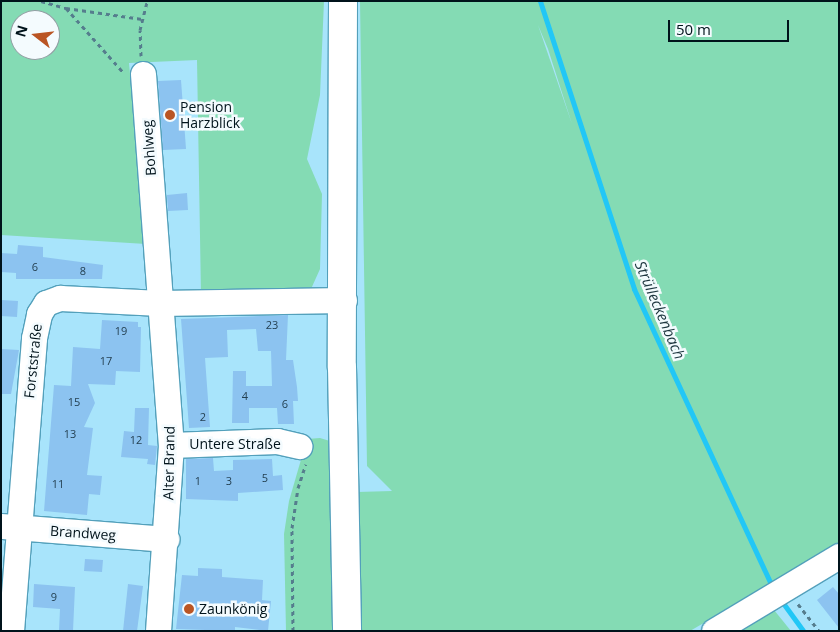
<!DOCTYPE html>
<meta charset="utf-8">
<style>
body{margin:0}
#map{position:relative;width:840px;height:632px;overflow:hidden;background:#a8e4fb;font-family:"Open Sans",sans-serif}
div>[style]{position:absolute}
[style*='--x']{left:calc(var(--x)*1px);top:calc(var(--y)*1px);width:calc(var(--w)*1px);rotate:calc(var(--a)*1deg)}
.green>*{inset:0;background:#84dbb4}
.stream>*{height:5px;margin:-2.5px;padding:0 2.5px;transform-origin:2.5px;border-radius:2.5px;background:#22c7f6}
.building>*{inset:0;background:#8cc3f0}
.path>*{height:3px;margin-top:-1.5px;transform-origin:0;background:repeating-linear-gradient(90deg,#557d8d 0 4px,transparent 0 8px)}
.roads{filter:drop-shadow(1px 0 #53a0bb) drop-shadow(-1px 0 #53a0bb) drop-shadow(0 1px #53a0bb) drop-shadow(0 -1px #53a0bb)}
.minor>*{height:25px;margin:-12.5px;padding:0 12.5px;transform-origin:12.5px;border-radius:12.5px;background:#fff}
.major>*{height:28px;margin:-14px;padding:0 14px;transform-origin:14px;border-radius:14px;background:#fff}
.dots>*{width:14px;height:14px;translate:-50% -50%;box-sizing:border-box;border:2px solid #f4fbfe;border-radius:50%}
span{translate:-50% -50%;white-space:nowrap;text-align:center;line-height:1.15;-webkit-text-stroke:5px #f4fbfe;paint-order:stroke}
.number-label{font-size:11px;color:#233f50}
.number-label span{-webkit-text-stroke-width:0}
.poi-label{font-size:14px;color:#00131b}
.left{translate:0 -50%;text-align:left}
.street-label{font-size:14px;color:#00131b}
.water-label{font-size:15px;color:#1e363f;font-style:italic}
.frame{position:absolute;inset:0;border:2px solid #00131b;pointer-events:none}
.north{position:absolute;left:10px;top:10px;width:50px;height:50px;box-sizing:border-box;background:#f4fbfe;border:1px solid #929ea3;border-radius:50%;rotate:286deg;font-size:14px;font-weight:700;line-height:20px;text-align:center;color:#00131b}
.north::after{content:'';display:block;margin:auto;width:18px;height:22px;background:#ba5524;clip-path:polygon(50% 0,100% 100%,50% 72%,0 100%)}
.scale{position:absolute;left:668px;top:20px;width:121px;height:22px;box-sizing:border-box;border:2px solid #00131b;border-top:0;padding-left:6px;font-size:15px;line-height:18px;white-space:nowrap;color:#00131b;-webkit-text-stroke:4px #f4fbfe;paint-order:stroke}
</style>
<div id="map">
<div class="green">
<div style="clip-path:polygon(evenodd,1px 1px,324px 1px,320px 95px,307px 159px,322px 194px,320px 269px,311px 289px,201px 295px,197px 60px,129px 63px,146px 244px,1px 235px,1px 1px,20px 20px,50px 20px,50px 50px,20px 50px,20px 20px)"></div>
<div style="clip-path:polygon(evenodd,360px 1px,839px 1px,839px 544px,690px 631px,359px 631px,357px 492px,392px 491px,367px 466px,360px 1px,538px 25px,548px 49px,572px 124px,538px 25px)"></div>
<div style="clip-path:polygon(320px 438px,333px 442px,336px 631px,286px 631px,284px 534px,289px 501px,307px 439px)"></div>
<div style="clip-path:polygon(770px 605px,791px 631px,726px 631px)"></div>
</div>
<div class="stream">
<div style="--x:540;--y:1;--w:303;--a:71.9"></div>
<div style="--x:634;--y:289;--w:330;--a:65.1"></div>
<div style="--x:783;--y:603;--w:34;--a:54"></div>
</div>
<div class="building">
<div style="clip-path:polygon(181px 80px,186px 149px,163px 150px,158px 81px)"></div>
<div style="clip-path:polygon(187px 193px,188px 210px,168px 211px,167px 195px)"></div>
<div style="clip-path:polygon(18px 245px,43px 247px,43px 257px,103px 265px,102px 279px,16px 279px,16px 273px,1px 272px,1px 253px,17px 254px)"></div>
<div style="clip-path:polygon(1px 300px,18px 301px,17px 317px,1px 316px)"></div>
<div style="clip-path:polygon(288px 315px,286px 360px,293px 360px,297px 387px,298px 401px,293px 401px,294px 424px,278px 424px,277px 408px,249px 408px,249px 423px,232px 423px,233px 371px,246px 371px,246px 386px,272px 386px,271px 351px,258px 351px,256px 329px,227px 330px,228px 357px,205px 358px,210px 427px,189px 428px,181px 319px)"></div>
<div style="clip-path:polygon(102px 320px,138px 322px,138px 327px,141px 327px,140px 372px,116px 371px,115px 385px,88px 384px,95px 403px,84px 427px,93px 428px,87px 475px,102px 476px,100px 495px,89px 494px,87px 515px,44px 511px,54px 385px,71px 386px,73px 347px,100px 349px)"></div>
<div style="clip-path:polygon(1px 349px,19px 350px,11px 394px,1px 394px)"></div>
<div style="clip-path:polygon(135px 408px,149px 408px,148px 445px,157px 446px,155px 465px,147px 464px,148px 459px,121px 457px,124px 431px,134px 432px)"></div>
<div style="clip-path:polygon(213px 458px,214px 471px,233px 470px,233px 460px,272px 459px,273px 476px,282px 475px,283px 490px,238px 493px,238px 501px,186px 499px,186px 459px)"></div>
<div style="clip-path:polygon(85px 559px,103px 560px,102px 572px,84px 571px)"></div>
<div style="clip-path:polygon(198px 568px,222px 569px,222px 577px,263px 580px,262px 600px,271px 601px,268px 631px,235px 627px,235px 631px,176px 629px,182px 575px,198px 576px)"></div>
<div style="clip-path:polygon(34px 584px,75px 587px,73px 631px,59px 631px,60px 609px,33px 607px)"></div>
<div style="clip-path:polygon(128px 584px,143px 586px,137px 631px,123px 631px)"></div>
<div style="clip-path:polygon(833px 587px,839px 594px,839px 628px,817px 600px)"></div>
</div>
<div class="path">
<div style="--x:41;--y:1;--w:26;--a:16"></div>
<div style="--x:66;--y:8;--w:77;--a:8.2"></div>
<div style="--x:66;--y:8;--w:87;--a:48.3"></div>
<div style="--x:141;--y:56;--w:26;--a:-92"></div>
<div style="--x:140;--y:30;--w:30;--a:-76"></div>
<div style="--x:798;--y:604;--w:34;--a:52"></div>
<div style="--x:293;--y:631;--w:103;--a:-90.6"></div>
<div style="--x:292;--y:528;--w:40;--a:-81.5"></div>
<div style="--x:298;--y:488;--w:25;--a:-72"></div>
</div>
<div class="roads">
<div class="minor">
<div style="--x:143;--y:74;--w:372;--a:85.7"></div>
<div style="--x:171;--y:445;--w:186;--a:94"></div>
<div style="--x:171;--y:445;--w:106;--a:-2.2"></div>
<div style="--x:277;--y:441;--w:23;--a:13"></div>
<div style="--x:1;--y:526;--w:166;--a:4.5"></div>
<div style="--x:11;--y:631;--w:294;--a:-85.5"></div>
<div style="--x:34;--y:338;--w:25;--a:-78"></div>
<div style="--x:39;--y:314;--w:13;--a:-58"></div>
<div style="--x:46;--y:303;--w:15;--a:-20"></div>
<div style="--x:60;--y:298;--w:100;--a:2.9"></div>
<div style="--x:160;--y:303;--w:184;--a:-0.9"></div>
<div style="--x:714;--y:631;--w:146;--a:-31"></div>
</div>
<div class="major">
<div style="--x:343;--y:1;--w:366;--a:90.2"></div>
<div style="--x:342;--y:367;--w:264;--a:88.9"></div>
</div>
</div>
<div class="dots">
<div style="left:170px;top:115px;background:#ba5524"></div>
<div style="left:189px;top:609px;background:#ba5524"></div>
</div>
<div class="number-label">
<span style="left:35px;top:267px">6</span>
<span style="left:83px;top:271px">8</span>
<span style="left:272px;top:325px">23</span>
<span style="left:121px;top:331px">19</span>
<span style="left:106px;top:361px">17</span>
<span style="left:245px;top:396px">4</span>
<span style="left:74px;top:402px">15</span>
<span style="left:285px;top:404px">6</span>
<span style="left:203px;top:417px">2</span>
<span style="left:70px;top:434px">13</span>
<span style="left:136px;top:440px">12</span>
<span style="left:265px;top:478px">5</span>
<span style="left:198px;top:481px">1</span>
<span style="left:229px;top:481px">3</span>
<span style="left:58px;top:484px">11</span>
<span style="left:54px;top:597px">9</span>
</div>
<div class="poi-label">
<span class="left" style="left:180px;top:115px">Pension<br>Harzblick</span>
<span class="left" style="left:199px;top:609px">Zaunkönig</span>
</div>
<div class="street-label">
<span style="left:149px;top:148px;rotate:-94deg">Bohlweg</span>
<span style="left:33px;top:361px;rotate:-84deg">Forststraße</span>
<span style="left:235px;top:444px">Untere Straße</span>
<span style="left:169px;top:463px;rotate:-89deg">Alter Brand</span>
<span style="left:83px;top:533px;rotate:4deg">Brandweg</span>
</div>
<div class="water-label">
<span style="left:660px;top:310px;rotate:67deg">Strülleckenbach</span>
</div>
<div class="frame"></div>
<div class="north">N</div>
<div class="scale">50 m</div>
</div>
